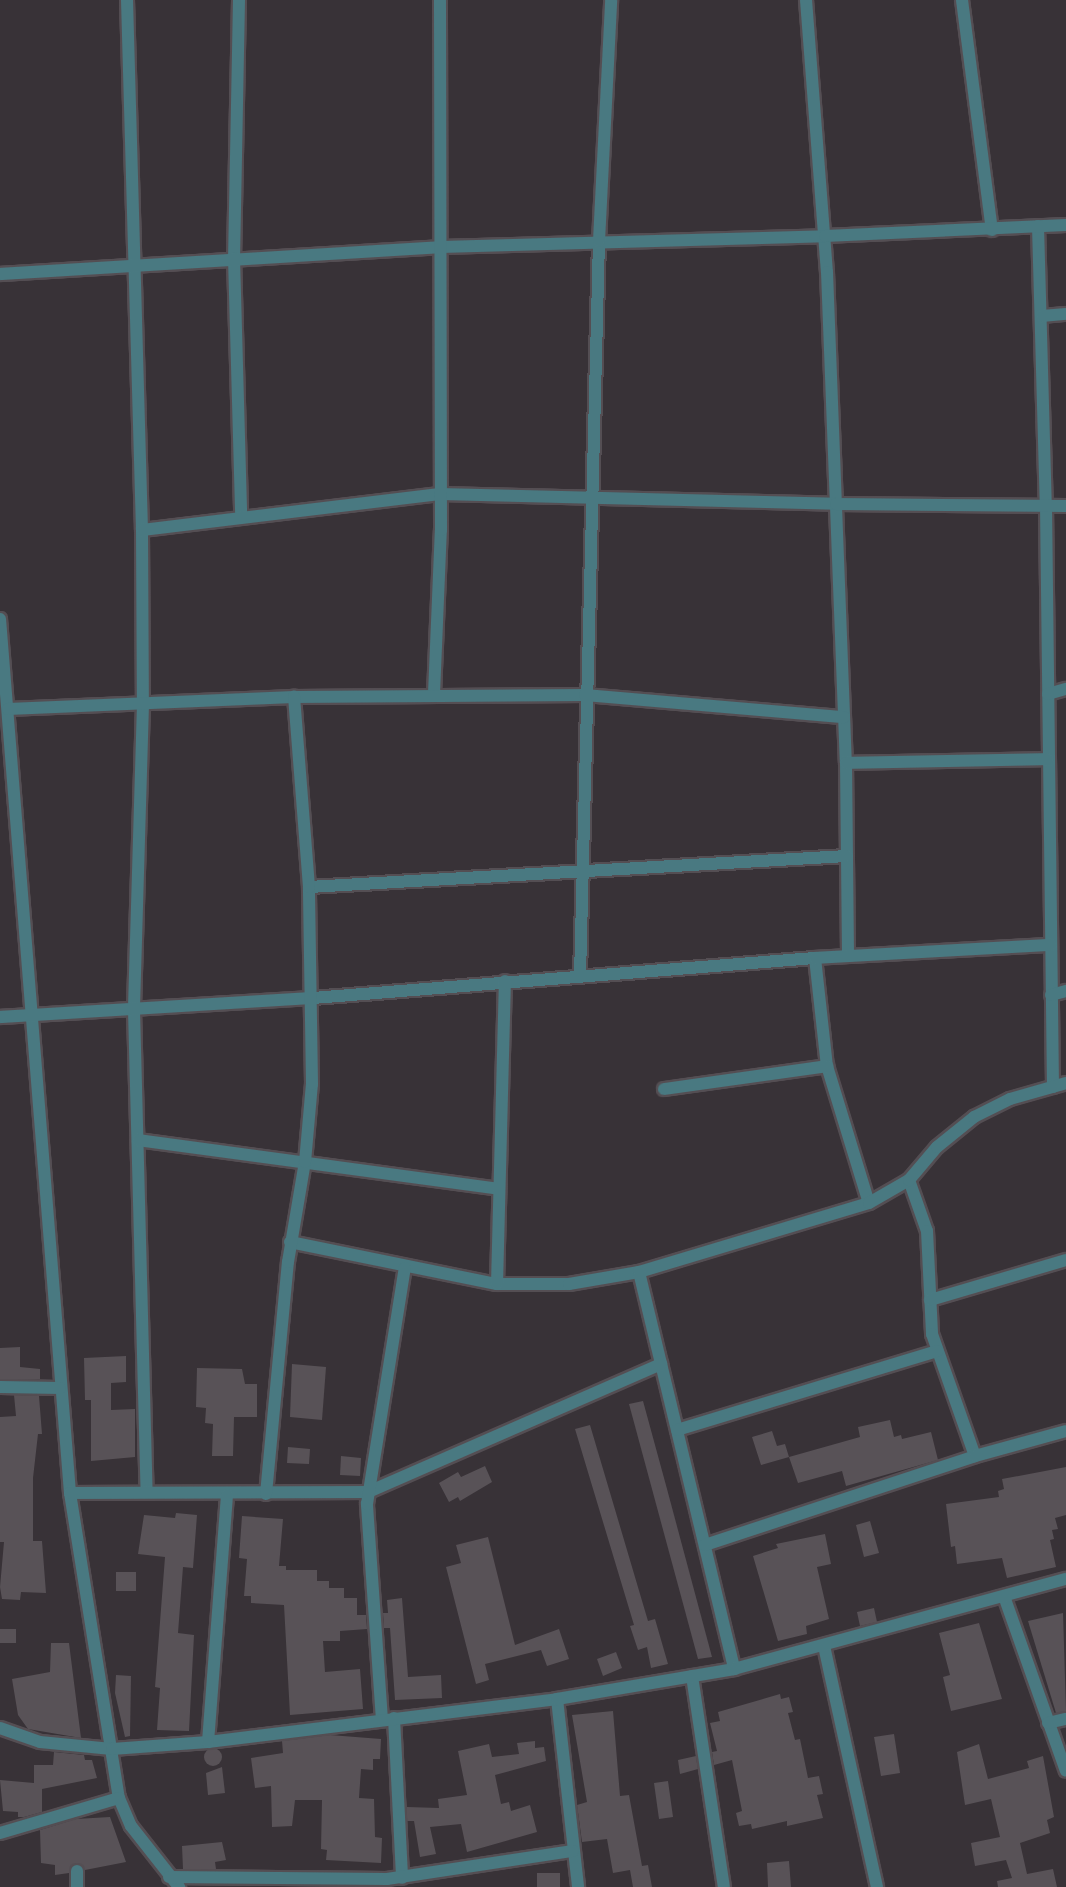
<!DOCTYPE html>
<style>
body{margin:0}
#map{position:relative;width:1066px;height:1887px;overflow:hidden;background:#383237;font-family:Signika,sans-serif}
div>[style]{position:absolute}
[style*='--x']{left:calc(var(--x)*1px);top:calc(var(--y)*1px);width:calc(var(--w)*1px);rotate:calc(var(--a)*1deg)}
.building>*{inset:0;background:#585257}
.round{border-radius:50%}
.roads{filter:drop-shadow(2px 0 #544e53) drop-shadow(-2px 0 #544e53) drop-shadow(0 2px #544e53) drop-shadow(0 -2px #544e53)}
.street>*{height:12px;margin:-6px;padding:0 6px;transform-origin:6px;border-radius:6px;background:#497981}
span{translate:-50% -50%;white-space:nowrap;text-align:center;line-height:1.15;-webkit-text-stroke:4.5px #383237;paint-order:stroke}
</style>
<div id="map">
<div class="building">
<div style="clip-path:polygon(20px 1347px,20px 1367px,40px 1369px,40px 1379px,0 1379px,0 1348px)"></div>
<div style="clip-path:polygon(126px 1356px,126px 1382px,111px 1383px,111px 1410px,135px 1409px,135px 1457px,91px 1461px,91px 1400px,85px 1400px,84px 1358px)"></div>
<div style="clip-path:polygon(292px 1364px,326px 1367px,322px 1420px,290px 1417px)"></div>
<div style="clip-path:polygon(197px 1368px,242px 1369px,245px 1384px,257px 1384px,257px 1417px,234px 1417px,233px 1456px,212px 1456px,213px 1424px,205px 1423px,206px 1408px,196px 1407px)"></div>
<div style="clip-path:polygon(14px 1395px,39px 1396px,42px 1434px,38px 1434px,33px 1478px,33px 1541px,42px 1541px,46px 1593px,21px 1592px,20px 1600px,2px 1599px,0 1587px,4px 1542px,0 1542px,0 1417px,16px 1416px)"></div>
<div style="clip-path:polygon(643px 1401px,667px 1489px,712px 1657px,698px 1659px,629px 1404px)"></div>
<div style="clip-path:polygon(890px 1420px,894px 1437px,901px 1435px,902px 1439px,931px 1432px,938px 1460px,846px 1486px,842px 1471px,798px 1483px,789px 1457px,860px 1437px,858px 1427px)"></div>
<div style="clip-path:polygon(590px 1425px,648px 1621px,655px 1619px,668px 1664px,651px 1668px,647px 1647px,638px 1650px,630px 1626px,634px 1625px,575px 1429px)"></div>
<div style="clip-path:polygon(772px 1431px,777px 1446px,785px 1444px,789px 1457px,761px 1465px,752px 1437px)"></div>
<div style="clip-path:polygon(288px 1447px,310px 1449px,309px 1464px,287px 1463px)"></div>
<div style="clip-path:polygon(341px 1456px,361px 1458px,360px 1476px,340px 1475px)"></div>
<div style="clip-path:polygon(485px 1466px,492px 1482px,460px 1501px,458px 1497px,449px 1502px,439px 1483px,458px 1472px,461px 1477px)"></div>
<div style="clip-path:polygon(1066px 1467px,1066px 1515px,1055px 1518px,1058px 1529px,1052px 1530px,1054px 1539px,1050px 1540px,1056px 1567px,1007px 1578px,1002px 1558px,957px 1564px,955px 1546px,951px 1547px,946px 1504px,999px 1497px,998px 1491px,1004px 1489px,1002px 1479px)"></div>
<div style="clip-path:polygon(176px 1513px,197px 1515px,193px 1568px,183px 1567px,178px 1633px,194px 1635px,189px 1731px,157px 1730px,160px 1688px,155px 1687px,165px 1557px,138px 1554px,144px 1515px,175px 1518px)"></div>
<div style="clip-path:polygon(242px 1516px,283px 1519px,279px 1566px,286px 1566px,286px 1570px,317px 1570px,317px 1581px,329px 1581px,329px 1588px,344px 1588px,344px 1598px,357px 1598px,357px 1615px,366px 1615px,367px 1629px,340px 1631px,340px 1641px,323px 1641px,325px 1672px,360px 1669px,363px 1709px,290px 1715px,284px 1605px,251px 1603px,251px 1596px,244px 1596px,247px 1559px,239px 1558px)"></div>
<div style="clip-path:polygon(870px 1521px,879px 1553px,864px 1557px,856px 1525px)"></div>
<div style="clip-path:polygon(825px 1534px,831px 1564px,817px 1567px,829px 1619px,806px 1626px,807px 1634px,778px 1641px,753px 1556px,778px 1548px,776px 1544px)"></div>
<div style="clip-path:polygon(488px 1537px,515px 1645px,559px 1629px,569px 1659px,547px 1666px,541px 1650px,485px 1664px,489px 1680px,476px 1684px,446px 1567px,461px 1563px,456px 1545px)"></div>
<div style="clip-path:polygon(116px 1572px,136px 1572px,136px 1591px,116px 1591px)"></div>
<div style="clip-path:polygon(402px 1598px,408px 1677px,441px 1675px,442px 1698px,395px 1700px,390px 1628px,384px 1628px,383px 1613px,388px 1613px,387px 1600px)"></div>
<div style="clip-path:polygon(874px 1608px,877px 1622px,860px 1626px,857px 1612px)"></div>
<div style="clip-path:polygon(1063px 1613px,1066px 1711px,1056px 1713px,1028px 1621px)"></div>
<div style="clip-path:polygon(979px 1623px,1002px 1699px,951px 1711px,943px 1677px,950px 1675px,939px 1633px)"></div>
<div style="clip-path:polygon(0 1629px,16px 1629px,16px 1643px,0 1643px)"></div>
<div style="clip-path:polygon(51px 1643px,69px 1643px,81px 1738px,28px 1729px,18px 1715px,12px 1679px,50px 1672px)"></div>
<div style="clip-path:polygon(616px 1652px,622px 1668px,603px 1676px,597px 1659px)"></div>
<div style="clip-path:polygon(116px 1675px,131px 1676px,130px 1736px,125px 1737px,115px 1693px)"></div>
<div style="clip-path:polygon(780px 1694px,781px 1699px,789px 1697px,793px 1712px,788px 1713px,795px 1740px,800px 1739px,808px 1778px,819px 1776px,823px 1794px,817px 1795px,823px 1818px,787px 1826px,787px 1821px,752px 1829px,751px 1824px,739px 1826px,736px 1813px,742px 1811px,732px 1760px,714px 1765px,712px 1752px,717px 1751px,710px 1723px,720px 1721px,718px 1712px)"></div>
<div style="clip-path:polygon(613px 1711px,620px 1796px,629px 1795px,642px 1866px,648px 1865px,652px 1887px,633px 1887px,630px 1870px,613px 1873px,607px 1839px,582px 1842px,577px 1805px,587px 1802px,572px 1715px)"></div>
<div style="clip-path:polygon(894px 1734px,900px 1773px,881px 1776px,874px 1737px)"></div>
<div style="clip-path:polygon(330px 1735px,381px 1739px,380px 1759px,373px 1759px,373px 1770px,361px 1769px,359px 1798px,374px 1799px,375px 1837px,382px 1838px,381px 1863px,326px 1860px,327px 1850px,321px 1849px,322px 1800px,295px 1800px,292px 1826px,272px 1827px,271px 1786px,255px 1788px,251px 1758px,283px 1753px,282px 1741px)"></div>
<div style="clip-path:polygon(535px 1741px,535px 1748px,544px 1747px,546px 1761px,495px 1775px,501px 1804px,509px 1802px,511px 1811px,530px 1805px,537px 1832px,467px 1852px,461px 1824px,430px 1827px,436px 1854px,420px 1857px,414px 1821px,407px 1821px,407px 1807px,439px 1808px,438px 1799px,467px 1795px,458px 1751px,489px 1744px,492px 1757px,519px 1754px,517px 1743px)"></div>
<div style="clip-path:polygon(979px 1744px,988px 1779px,1029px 1768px,1027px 1761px,1043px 1756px,1054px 1817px,1047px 1820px,1050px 1833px,1020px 1843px,1027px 1874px,1053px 1869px,1057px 1887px,998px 1887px,997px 1881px,1012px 1878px,1006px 1860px,975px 1866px,971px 1843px,1000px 1837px,991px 1799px,965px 1805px,957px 1752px)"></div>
<div class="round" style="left:204px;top:1748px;width:18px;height:18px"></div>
<div style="clip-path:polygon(54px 1752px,84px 1755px,85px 1760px,92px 1760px,97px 1778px,42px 1789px,42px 1812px,24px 1817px,18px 1817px,18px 1812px,3px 1811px,0 1780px,34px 1783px,34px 1765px,53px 1765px)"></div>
<div style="clip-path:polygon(696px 1756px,698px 1769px,680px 1774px,678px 1760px)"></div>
<div style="clip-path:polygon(222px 1767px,225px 1793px,208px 1795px,206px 1773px)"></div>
<div style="clip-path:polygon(668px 1781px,673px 1817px,659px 1819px,654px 1783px)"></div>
<div style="clip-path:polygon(110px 1817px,126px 1862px,85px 1870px,76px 1863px,69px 1873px,55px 1875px,55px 1865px,41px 1863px,40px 1830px,76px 1819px)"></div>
<div style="clip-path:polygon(222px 1842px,226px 1860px,215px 1862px,216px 1869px,183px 1869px,182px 1846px)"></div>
<div style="clip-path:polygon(789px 1861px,791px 1887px,768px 1887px,767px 1863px)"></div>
<div style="clip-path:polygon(537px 1873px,560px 1873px,560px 1887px,537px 1887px)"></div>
</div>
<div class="roads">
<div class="street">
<div style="--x:127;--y:0;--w:530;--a:88.38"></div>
<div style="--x:142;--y:530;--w:174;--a:89.7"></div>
<div style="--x:143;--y:704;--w:306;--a:91.7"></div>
<div style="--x:134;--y:1010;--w:482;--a:88.5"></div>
<div style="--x:239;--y:0;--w:258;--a:91.1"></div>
<div style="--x:234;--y:258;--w:258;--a:88.4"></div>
<div style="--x:806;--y:0;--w:273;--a:85.6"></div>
<div style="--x:827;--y:272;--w:491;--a:87.8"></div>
<div style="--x:846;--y:763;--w:193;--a:89.4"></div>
<div style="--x:962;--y:0;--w:232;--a:82.6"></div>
<div style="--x:1038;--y:226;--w:280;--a:88.4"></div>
<div style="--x:1046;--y:506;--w:581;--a:89.31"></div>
<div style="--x:0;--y:274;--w:442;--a:-3.5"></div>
<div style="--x:441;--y:247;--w:384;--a:-1.6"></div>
<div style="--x:825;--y:236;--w:241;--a:-2.6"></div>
<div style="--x:1042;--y:316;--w:24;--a:-5"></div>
<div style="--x:142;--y:530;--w:300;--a:-6.9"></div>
<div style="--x:440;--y:494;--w:396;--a:1.4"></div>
<div style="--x:836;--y:504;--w:230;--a:0.5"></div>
<div style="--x:0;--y:619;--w:877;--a:85.42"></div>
<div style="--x:70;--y:1493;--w:309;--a:80.9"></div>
<div style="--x:119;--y:1798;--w:30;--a:67"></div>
<div style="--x:131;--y:1826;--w:78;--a:51.8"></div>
<div style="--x:434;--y:694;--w:164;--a:-87.6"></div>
<div style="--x:441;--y:530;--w:530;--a:-90.11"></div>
<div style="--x:1048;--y:694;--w:19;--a:-16"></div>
<div style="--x:8;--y:709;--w:286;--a:-2.4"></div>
<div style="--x:294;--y:697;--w:291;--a:-0.4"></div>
<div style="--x:585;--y:695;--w:260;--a:4.9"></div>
<div style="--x:846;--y:763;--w:202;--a:-1.1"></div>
<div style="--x:309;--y:887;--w:539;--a:-3.3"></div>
<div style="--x:815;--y:958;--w:109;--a:83.7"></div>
<div style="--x:827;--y:1066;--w:143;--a:73"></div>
<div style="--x:580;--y:976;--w:735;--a:-88.52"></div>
<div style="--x:599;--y:241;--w:241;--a:-87.1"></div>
<div style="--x:1051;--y:995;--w:16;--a:-15"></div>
<div style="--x:0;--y:1017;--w:314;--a:-3.5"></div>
<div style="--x:313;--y:998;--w:504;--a:-4.56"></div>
<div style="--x:815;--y:958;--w:236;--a:-3.2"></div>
<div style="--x:664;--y:1089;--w:165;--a:-8"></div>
<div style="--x:138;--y:1140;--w:364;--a:7.7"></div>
<div style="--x:909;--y:1180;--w:54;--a:70.6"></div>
<div style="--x:927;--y:1231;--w:103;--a:87.2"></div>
<div style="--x:932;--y:1334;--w:129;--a:70.6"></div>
<div style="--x:290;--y:1242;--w:211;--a:11.5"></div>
<div style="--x:497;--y:1284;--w:72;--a:0"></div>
<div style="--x:569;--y:1284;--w:71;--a:-9.7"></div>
<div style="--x:639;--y:1272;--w:240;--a:-16.7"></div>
<div style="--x:869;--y:1203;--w:46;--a:-29.9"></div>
<div style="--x:909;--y:1180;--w:43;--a:-49.7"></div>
<div style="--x:937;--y:1147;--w:48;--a:-39"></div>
<div style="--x:974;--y:1117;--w:40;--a:-26.6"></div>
<div style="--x:1010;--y:1099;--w:58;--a:-15.9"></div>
<div style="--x:639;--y:1272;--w:408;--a:76.5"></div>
<div style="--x:497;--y:1284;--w:303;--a:-88.5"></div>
<div style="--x:930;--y:1300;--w:142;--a:-16.4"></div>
<div style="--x:0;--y:1387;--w:60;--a:1"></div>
<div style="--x:677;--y:1430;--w:272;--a:-16.9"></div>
<div style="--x:70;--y:1493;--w:298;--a:-0.2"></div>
<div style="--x:368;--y:1492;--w:320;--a:-23.6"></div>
<div style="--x:266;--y:1494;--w:233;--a:-84.6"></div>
<div style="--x:288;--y:1262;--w:101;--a:-80.4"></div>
<div style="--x:305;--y:1162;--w:78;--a:-84.9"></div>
<div style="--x:312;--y:1084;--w:197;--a:-90.9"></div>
<div style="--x:309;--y:887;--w:191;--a:-94.5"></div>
<div style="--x:705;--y:1545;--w:284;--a:-18.2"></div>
<div style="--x:975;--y:1456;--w:94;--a:-15.4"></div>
<div style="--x:1005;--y:1599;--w:182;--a:70.5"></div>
<div style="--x:824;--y:1646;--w:247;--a:77.6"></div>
<div style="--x:692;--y:1676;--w:213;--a:81.4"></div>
<div style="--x:557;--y:1699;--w:189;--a:83.6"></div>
<div style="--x:394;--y:1718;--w:160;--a:87.1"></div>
<div style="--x:382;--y:1720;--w:217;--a:-94"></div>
<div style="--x:367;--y:1504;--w:239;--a:-80.9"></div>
<div style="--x:1048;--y:1723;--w:18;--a:-13"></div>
<div style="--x:0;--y:1728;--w:42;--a:19.3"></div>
<div style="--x:40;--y:1742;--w:72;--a:5.6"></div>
<div style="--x:112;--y:1749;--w:96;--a:-4.2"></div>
<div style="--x:208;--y:1742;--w:352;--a:-7"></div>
<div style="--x:557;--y:1699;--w:180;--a:-9.6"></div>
<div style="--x:734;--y:1669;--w:344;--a:-15.2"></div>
<div style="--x:208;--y:1742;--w:248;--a:-85.6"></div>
<div style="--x:0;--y:1833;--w:124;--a:-16.4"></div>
<div style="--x:169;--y:1877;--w:218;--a:0.5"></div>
<div style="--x:387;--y:1879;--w:188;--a:-8.6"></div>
<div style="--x:77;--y:1887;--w:16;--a:-90"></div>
</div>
</div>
</div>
